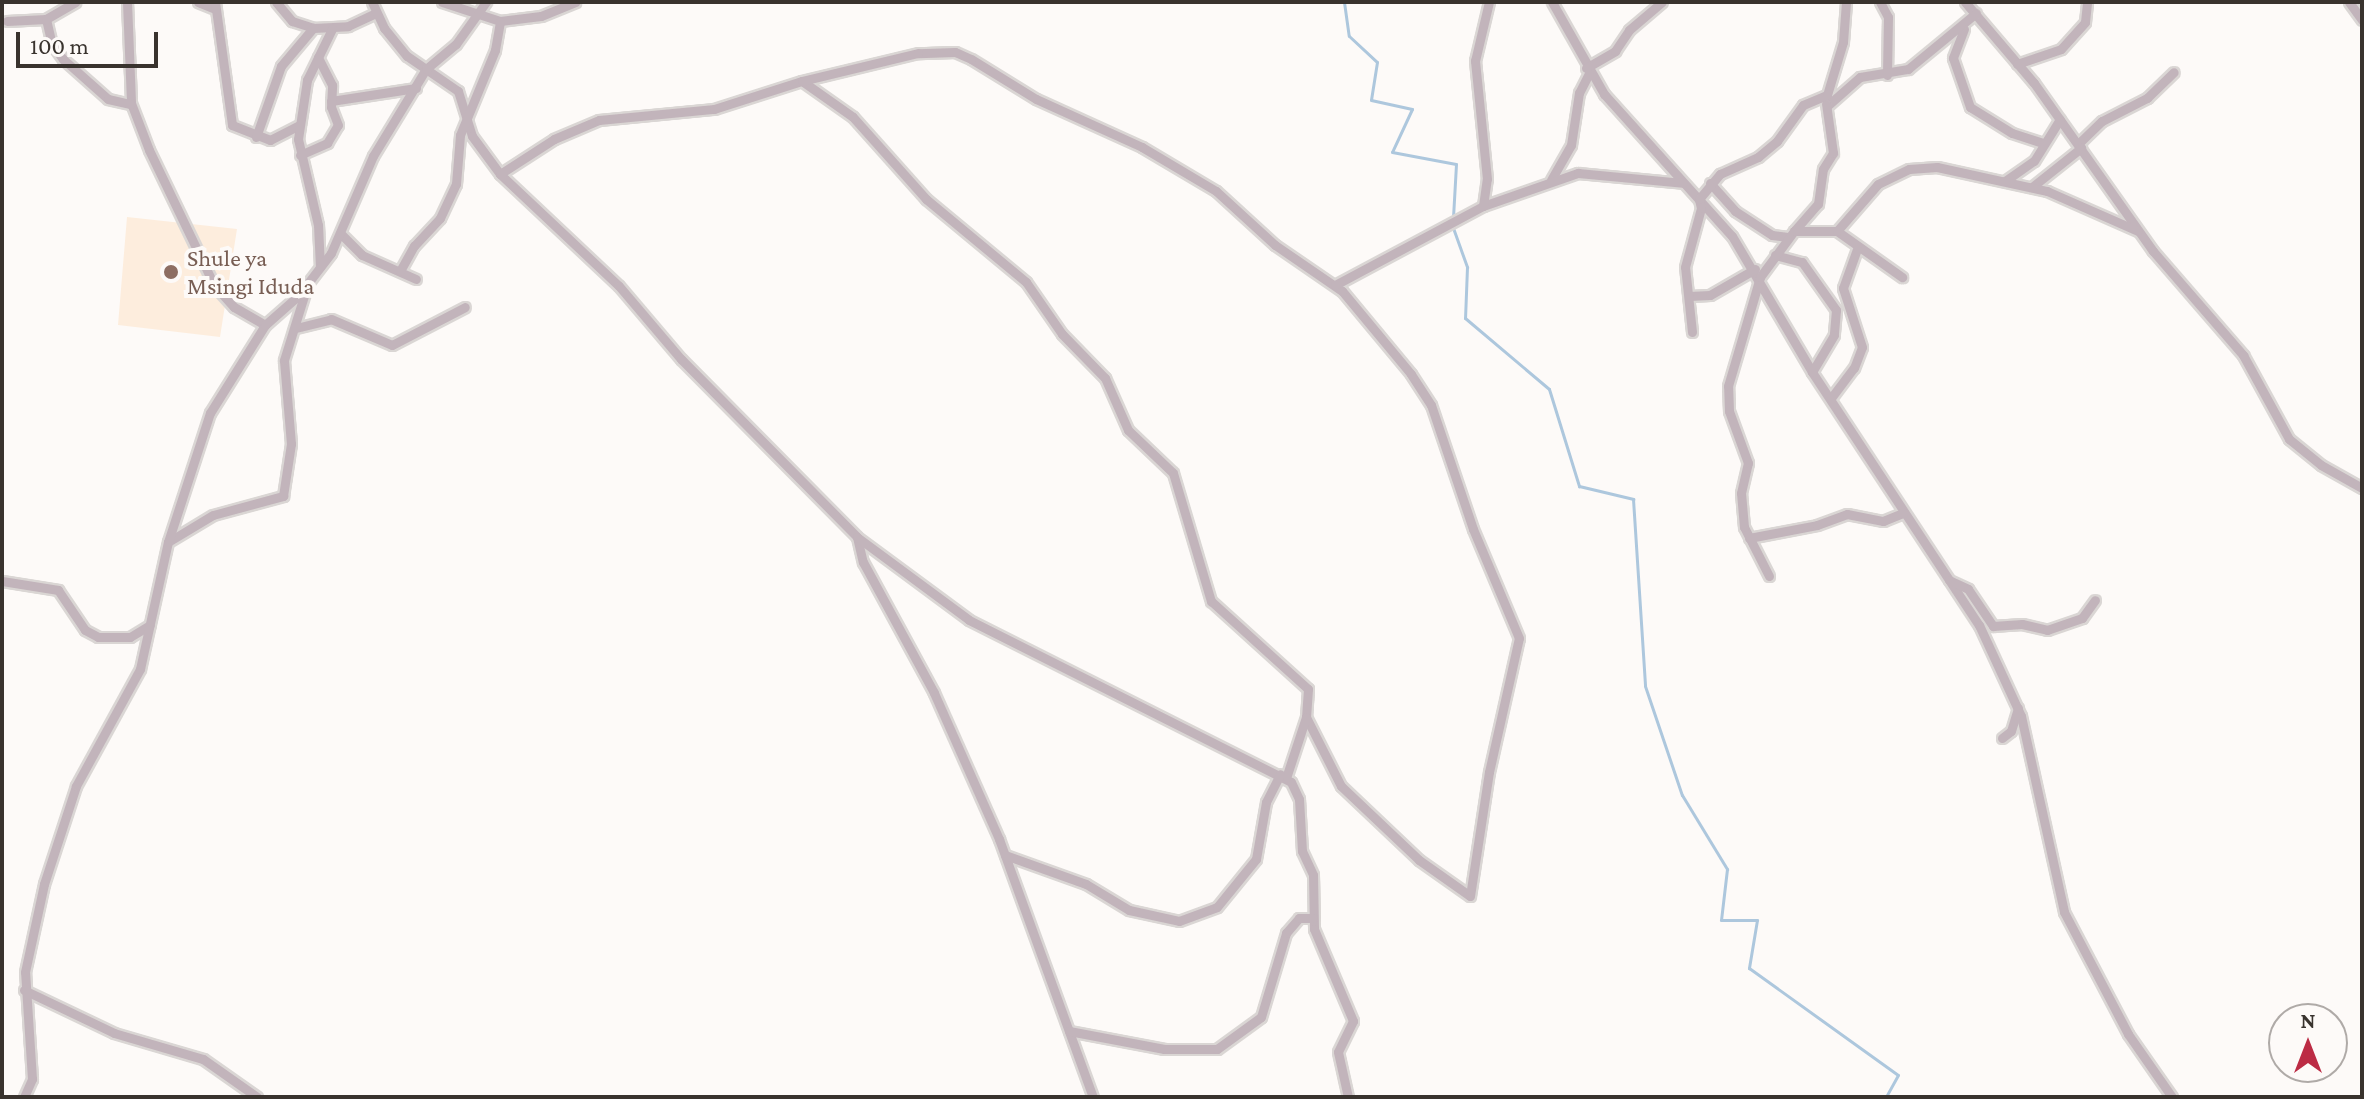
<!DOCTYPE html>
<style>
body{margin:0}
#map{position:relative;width:2364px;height:1099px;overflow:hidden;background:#fdfaf8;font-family:"Crimson Pro",serif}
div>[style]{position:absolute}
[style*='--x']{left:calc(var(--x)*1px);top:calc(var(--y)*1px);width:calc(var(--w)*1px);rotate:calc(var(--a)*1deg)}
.built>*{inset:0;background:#fdeddd}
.stream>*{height:3px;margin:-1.5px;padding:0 1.5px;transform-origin:1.5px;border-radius:1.5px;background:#adc7dd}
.roads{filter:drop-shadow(2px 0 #dad6d4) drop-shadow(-2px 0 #dad6d4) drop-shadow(0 2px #dad6d4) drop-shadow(0 -2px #dad6d4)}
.street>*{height:9px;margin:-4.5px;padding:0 4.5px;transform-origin:4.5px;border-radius:4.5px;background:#c2b4bb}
.dots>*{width:22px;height:22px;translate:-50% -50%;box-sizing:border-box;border:4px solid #fdfaf8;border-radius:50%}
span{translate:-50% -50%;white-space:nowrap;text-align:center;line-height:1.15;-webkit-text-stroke:8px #fdfaf8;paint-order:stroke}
.education-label{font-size:24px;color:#785e54}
.left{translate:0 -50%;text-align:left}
.frame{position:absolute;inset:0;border:4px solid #39332e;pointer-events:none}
.north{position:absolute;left:2268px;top:1003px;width:80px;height:80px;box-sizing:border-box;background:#fdfaf8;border:2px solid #afaaa7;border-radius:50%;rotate:0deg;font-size:22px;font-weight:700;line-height:32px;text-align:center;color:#39332e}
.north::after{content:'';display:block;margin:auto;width:28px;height:36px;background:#bc2b44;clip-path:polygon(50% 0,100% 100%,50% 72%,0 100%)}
.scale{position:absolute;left:16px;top:32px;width:142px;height:36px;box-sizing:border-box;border:4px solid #39332e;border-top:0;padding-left:10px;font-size:24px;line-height:28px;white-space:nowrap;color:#39332e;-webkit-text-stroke:6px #fdfaf8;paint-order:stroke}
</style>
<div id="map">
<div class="built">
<div style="clip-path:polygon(127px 217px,237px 229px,220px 337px,118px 325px)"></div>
</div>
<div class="stream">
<div style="--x:1344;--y:2;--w:34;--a:82"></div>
<div style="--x:1349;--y:36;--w:38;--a:43"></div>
<div style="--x:1377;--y:62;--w:38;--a:99"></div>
<div style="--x:1371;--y:100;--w:42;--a:12.4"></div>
<div style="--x:1412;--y:109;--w:47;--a:114.9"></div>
<div style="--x:1392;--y:152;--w:65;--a:10.6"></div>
<div style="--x:1456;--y:164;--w:53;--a:93.2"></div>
<div style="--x:1452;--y:225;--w:45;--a:70.3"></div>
<div style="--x:1467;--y:267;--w:51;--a:92.2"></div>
<div style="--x:1465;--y:318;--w:110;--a:40.2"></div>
<div style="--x:1549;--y:389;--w:102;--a:72.8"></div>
<div style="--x:1579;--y:486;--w:56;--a:13.5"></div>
<div style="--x:1633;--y:499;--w:187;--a:86.3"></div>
<div style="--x:1645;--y:686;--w:115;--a:71.3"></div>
<div style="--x:1682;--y:795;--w:87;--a:58.7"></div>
<div style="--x:1727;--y:869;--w:51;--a:96.7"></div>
<div style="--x:1721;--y:920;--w:36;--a:0"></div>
<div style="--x:1757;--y:920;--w:49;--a:99.5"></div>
<div style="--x:1749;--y:968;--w:183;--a:35.7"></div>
<div style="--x:1898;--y:1075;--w:25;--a:119"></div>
</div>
<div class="roads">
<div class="street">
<div style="--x:127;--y:2;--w:101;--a:87.7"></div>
<div style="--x:131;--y:103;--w:50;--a:69"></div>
<div style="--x:149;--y:150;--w:150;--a:64.3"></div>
<div style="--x:214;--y:285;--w:30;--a:48"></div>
<div style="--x:234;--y:307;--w:36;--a:30"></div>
<div style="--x:198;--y:2;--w:18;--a:22"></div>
<div style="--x:215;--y:2;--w:124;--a:82.1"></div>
<div style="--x:232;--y:125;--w:41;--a:21.5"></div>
<div style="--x:270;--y:140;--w:33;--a:-27"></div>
<div style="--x:276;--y:2;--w:25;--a:50"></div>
<div style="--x:292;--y:21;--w:22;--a:18"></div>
<div style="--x:313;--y:28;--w:35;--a:-3"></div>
<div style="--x:348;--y:26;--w:31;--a:-25"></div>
<div style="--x:372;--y:2;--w:29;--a:65"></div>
<div style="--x:384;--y:28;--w:36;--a:51"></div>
<div style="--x:407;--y:56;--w:62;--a:34.5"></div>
<div style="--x:458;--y:91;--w:47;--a:72.7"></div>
<div style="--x:472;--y:136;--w:47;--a:53.6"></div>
<div style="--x:500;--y:174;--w:163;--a:43.3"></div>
<div style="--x:619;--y:286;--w:96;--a:49.7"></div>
<div style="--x:681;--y:359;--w:250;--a:45.3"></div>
<div style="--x:857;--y:537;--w:26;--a:77"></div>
<div style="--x:863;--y:562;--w:149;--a:61.5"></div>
<div style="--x:934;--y:693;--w:160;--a:66"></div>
<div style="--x:999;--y:839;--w:275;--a:70"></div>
<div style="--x:442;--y:2;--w:61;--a:18.1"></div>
<div style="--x:500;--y:21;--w:41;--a:-7"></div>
<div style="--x:541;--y:16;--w:37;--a:-22"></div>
<div style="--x:1552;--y:2;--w:106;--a:60.5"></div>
<div style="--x:1604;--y:94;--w:191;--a:48"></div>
<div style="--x:1732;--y:236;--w:158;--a:59.5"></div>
<div style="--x:1812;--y:372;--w:303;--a:56.6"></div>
<div style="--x:1979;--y:625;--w:100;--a:65.2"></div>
<div style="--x:2021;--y:716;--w:201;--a:77.6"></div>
<div style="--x:2064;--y:912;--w:138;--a:62.3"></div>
<div style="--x:2128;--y:1034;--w:77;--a:55.1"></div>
<div style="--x:1880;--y:2;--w:17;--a:62"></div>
<div style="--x:1888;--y:17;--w:58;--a:91"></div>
<div style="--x:1965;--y:2;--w:106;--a:49.6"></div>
<div style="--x:2034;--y:83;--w:206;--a:54.7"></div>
<div style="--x:2153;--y:251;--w:138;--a:49.1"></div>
<div style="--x:2243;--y:355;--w:96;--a:61.3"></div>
<div style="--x:2289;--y:439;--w:41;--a:39.1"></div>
<div style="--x:2321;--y:465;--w:47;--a:29.3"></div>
<div style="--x:2349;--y:2;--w:22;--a:54"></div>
<div style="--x:46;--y:19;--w:26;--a:77"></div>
<div style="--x:52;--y:44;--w:19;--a:54"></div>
<div style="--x:63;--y:59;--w:60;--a:41.6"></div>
<div style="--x:108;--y:99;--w:23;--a:13"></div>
<div style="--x:7;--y:21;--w:39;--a:-3"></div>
<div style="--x:46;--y:19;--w:34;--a:-30"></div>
<div style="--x:1964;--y:29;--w:31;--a:111"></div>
<div style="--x:1953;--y:58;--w:52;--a:70.9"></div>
<div style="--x:1970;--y:107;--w:49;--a:31.8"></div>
<div style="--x:2012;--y:133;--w:32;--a:18"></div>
<div style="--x:2017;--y:64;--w:46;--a:-18.8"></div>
<div style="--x:2061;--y:49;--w:36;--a:-48"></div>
<div style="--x:2085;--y:22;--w:20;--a:-84"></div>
<div style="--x:1586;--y:68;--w:34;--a:-30"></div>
<div style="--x:1615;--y:51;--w:25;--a:-56"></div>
<div style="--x:1629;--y:30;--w:43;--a:-40.3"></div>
<div style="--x:331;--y:101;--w:86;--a:-8.7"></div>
<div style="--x:1827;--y:106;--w:44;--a:-41.3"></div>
<div style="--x:1860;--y:77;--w:49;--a:-9.5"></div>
<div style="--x:1908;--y:69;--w:88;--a:-39.5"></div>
<div style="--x:256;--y:137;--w:75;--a:-70.6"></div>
<div style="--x:281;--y:66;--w:50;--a:-49.9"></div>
<div style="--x:2078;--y:144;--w:33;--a:-44"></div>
<div style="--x:2102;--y:121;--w:51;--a:-27.1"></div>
<div style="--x:2147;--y:98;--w:37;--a:-44"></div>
<div style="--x:300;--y:155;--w:30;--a:-24"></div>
<div style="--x:327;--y:143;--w:21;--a:-59"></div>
<div style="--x:338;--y:125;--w:19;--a:-111"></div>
<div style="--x:331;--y:107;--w:22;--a:-87"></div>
<div style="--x:332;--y:85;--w:31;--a:-117"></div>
<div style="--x:500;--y:174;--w:64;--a:-32.9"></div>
<div style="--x:554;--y:139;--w:49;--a:-22.9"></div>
<div style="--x:599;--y:120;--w:116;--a:-5.5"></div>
<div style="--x:714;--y:109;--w:92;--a:-17.7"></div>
<div style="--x:802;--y:81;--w:62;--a:35.2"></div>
<div style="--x:853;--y:117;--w:110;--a:48.3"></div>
<div style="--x:926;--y:199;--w:130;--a:39.7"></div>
<div style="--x:1026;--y:282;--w:63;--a:55.3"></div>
<div style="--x:1062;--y:334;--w:62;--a:45.7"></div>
<div style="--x:1105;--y:378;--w:57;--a:66.1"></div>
<div style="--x:1128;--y:430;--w:62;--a:43.7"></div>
<div style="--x:1173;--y:473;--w:134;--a:73.5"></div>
<div style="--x:1211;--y:601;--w:131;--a:42.2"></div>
<div style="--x:1308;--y:689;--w:28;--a:94"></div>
<div style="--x:1306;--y:717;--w:77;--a:63.1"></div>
<div style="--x:1341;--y:786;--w:108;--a:43.5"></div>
<div style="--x:1419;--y:860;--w:62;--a:35.2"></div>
<div style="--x:1470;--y:896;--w:125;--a:-81.3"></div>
<div style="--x:1489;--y:772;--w:137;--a:-77.4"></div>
<div style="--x:1519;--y:638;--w:118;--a:-112.9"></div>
<div style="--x:1473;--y:529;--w:131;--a:-108.7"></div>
<div style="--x:1431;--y:405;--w:37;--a:-123"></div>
<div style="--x:1411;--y:374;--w:108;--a:-129.7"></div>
<div style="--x:1342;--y:291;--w:81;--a:-145.5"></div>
<div style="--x:1275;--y:245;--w:80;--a:-137.5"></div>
<div style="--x:1216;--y:191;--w:86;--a:-149.3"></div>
<div style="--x:1142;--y:147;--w:116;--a:-155.6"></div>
<div style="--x:1036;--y:99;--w:76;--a:-148.4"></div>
<div style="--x:971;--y:59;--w:17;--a:-156"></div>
<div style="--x:955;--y:52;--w:37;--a:178"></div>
<div style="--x:918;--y:53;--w:119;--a:166.4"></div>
<div style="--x:1551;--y:180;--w:40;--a:-60.3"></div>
<div style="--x:1571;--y:145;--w:53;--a:-81.3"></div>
<div style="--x:1579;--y:93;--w:22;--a:-63"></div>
<div style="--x:2005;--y:181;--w:35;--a:-35"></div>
<div style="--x:2034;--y:161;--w:49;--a:-58.2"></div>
<div style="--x:1710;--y:183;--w:38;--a:48"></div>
<div style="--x:1735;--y:211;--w:44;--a:33"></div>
<div style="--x:1772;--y:235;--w:16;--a:7"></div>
<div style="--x:2032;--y:187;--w:63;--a:-38.5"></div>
<div style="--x:1483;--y:206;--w:101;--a:-19.2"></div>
<div style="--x:1578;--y:173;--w:105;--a:5.4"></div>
<div style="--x:1795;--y:230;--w:35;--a:-49"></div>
<div style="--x:1818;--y:204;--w:35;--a:-82"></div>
<div style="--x:1823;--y:169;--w:19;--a:-58"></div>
<div style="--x:1833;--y:153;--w:50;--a:-98"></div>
<div style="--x:1837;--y:231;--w:80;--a:35.3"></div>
<div style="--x:342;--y:235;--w:28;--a:45"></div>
<div style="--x:362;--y:255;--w:59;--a:24"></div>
<div style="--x:1775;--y:255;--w:28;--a:15"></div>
<div style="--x:1802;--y:262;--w:59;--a:54.7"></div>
<div style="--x:1836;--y:310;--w:25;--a:95"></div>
<div style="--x:1834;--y:335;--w:43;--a:120.7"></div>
<div style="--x:320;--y:267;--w:42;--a:-92.7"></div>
<div style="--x:318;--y:225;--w:88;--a:-103.1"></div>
<div style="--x:298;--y:139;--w:60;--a:-81.3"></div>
<div style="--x:307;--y:80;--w:57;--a:-63.9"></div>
<div style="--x:400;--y:271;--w:29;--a:-61"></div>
<div style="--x:414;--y:246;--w:38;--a:-47"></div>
<div style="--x:440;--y:218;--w:38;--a:-65"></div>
<div style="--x:456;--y:184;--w:49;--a:-85.3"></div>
<div style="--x:460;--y:135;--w:92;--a:-67.6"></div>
<div style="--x:495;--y:50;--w:29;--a:-80"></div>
<div style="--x:1335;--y:285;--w:168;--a:-28.1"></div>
<div style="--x:1483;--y:206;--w:27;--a:-82"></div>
<div style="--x:1487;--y:179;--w:119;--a:-95.8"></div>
<div style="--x:1475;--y:61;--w:61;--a:-76.7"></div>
<div style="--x:1689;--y:296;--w:21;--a:-3"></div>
<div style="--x:1710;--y:295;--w:52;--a:-30"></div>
<div style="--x:296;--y:328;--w:36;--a:-14"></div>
<div style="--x:331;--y:319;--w:66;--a:23.1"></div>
<div style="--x:392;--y:345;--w:82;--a:-27.5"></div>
<div style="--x:1692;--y:332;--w:65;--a:-96.1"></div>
<div style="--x:1685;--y:267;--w:61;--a:-74.8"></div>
<div style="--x:1701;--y:208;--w:9;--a:-103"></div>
<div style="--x:1699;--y:199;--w:33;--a:-50"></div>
<div style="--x:1720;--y:174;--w:42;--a:-24.1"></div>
<div style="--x:1758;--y:157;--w:25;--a:-40"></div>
<div style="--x:1777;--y:141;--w:44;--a:-54.2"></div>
<div style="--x:1803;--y:105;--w:26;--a:-23"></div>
<div style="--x:1827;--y:95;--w:55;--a:-73.2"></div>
<div style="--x:1843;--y:42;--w:40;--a:-85.7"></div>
<div style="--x:1831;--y:398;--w:38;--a:-53"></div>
<div style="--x:1854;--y:368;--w:22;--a:-69"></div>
<div style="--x:1862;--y:347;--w:62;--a:-107.9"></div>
<div style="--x:1843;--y:288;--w:41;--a:-70.3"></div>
<div style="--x:857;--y:537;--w:139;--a:36.5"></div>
<div style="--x:969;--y:620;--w:360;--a:26.7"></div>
<div style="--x:1291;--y:782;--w:19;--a:65"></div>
<div style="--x:1299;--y:799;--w:52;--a:86.7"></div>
<div style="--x:1302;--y:851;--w:26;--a:65"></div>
<div style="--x:1313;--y:875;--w:54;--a:88.9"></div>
<div style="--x:1314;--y:929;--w:100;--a:67"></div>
<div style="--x:1353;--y:1021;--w:34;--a:116"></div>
<div style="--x:1338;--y:1052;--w:46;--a:77.5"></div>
<div style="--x:1749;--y:538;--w:69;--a:-10.8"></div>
<div style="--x:1817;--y:525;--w:32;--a:-20"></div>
<div style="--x:1847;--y:514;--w:37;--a:11"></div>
<div style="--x:1883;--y:521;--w:22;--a:-22"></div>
<div style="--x:168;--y:542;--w:52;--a:-31"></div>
<div style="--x:213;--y:515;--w:73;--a:-15.2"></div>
<div style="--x:283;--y:496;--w:53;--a:-81.3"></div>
<div style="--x:291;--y:444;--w:84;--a:-94.8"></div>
<div style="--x:284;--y:360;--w:77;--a:-72.7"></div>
<div style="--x:1769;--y:576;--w:55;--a:-117"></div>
<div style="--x:1744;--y:527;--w:34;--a:-95"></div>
<div style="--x:1741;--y:493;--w:31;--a:-77"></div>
<div style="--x:1748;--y:463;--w:55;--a:-110.1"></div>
<div style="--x:1729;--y:411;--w:25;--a:-92"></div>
<div style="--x:1728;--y:386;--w:114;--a:-73.6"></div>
<div style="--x:1760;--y:277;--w:57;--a:-53.5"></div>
<div style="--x:1794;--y:231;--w:43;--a:0"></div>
<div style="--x:1837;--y:231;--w:62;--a:-48.9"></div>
<div style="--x:1878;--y:184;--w:34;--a:-26"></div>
<div style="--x:1909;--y:169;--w:28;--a:-4"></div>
<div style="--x:1937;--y:167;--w:113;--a:12.3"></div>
<div style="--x:2047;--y:191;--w:99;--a:23.7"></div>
<div style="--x:1949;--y:580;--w:21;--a:25"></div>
<div style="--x:1968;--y:589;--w:45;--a:56"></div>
<div style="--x:1993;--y:626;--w:29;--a:-4"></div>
<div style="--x:2022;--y:624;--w:26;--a:13"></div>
<div style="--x:2047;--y:630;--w:37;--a:-19"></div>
<div style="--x:2082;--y:618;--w:22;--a:-54"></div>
<div style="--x:2;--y:581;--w:57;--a:9.1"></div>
<div style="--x:58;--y:590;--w:48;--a:56"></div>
<div style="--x:85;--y:630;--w:15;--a:28"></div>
<div style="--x:98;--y:637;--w:32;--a:0"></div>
<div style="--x:130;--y:637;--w:23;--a:-31"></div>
<div style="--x:2002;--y:738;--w:11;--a:-38"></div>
<div style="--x:2011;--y:731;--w:24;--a:-73"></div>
<div style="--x:1286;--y:778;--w:64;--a:-71.8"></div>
<div style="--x:1005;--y:855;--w:86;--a:19.7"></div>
<div style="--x:1086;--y:884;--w:50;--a:31.2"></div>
<div style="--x:1129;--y:910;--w:51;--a:12.4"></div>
<div style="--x:1179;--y:921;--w:40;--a:-20.2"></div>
<div style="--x:1217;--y:907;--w:62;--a:-50.9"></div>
<div style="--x:1256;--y:859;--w:58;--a:-80"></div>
<div style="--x:1266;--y:802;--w:31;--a:-63"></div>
<div style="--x:24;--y:990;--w:100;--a:25.5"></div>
<div style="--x:114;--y:1033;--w:93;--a:16.3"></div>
<div style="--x:203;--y:1059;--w:66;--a:35.1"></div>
<div style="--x:1069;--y:1031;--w:97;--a:10.7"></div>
<div style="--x:1164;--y:1049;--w:53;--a:0"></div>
<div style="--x:1217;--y:1049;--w:54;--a:-36"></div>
<div style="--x:1261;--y:1017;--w:88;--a:-73.4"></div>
<div style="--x:1286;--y:933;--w:20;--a:-49"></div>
<div style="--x:1299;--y:918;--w:14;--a:0"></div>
<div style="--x:24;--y:1097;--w:20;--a:-66"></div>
<div style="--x:32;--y:1079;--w:107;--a:-93.7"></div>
<div style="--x:25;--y:972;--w:90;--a:-77.8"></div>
<div style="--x:44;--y:884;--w:103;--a:-71.9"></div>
<div style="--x:76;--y:786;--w:133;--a:-61.3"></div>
<div style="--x:140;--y:669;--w:130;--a:-77.6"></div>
<div style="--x:168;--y:542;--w:136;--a:-72"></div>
<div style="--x:210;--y:413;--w:104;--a:-58"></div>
<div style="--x:265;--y:325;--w:44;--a:-41.3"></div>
<div style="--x:298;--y:296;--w:54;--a:-52.5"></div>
<div style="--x:331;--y:253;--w:106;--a:-66.6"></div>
<div style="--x:373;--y:156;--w:102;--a:-58.7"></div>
<div style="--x:426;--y:69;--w:39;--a:-40"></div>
<div style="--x:456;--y:44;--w:52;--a:-54.5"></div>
</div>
</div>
<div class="dots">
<div style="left:171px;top:272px;background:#8d6e63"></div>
</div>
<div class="education-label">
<span class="left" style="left:187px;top:272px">Shule ya<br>Msingi Iduda</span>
</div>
<div class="frame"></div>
<div class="north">N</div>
<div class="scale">100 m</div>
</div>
